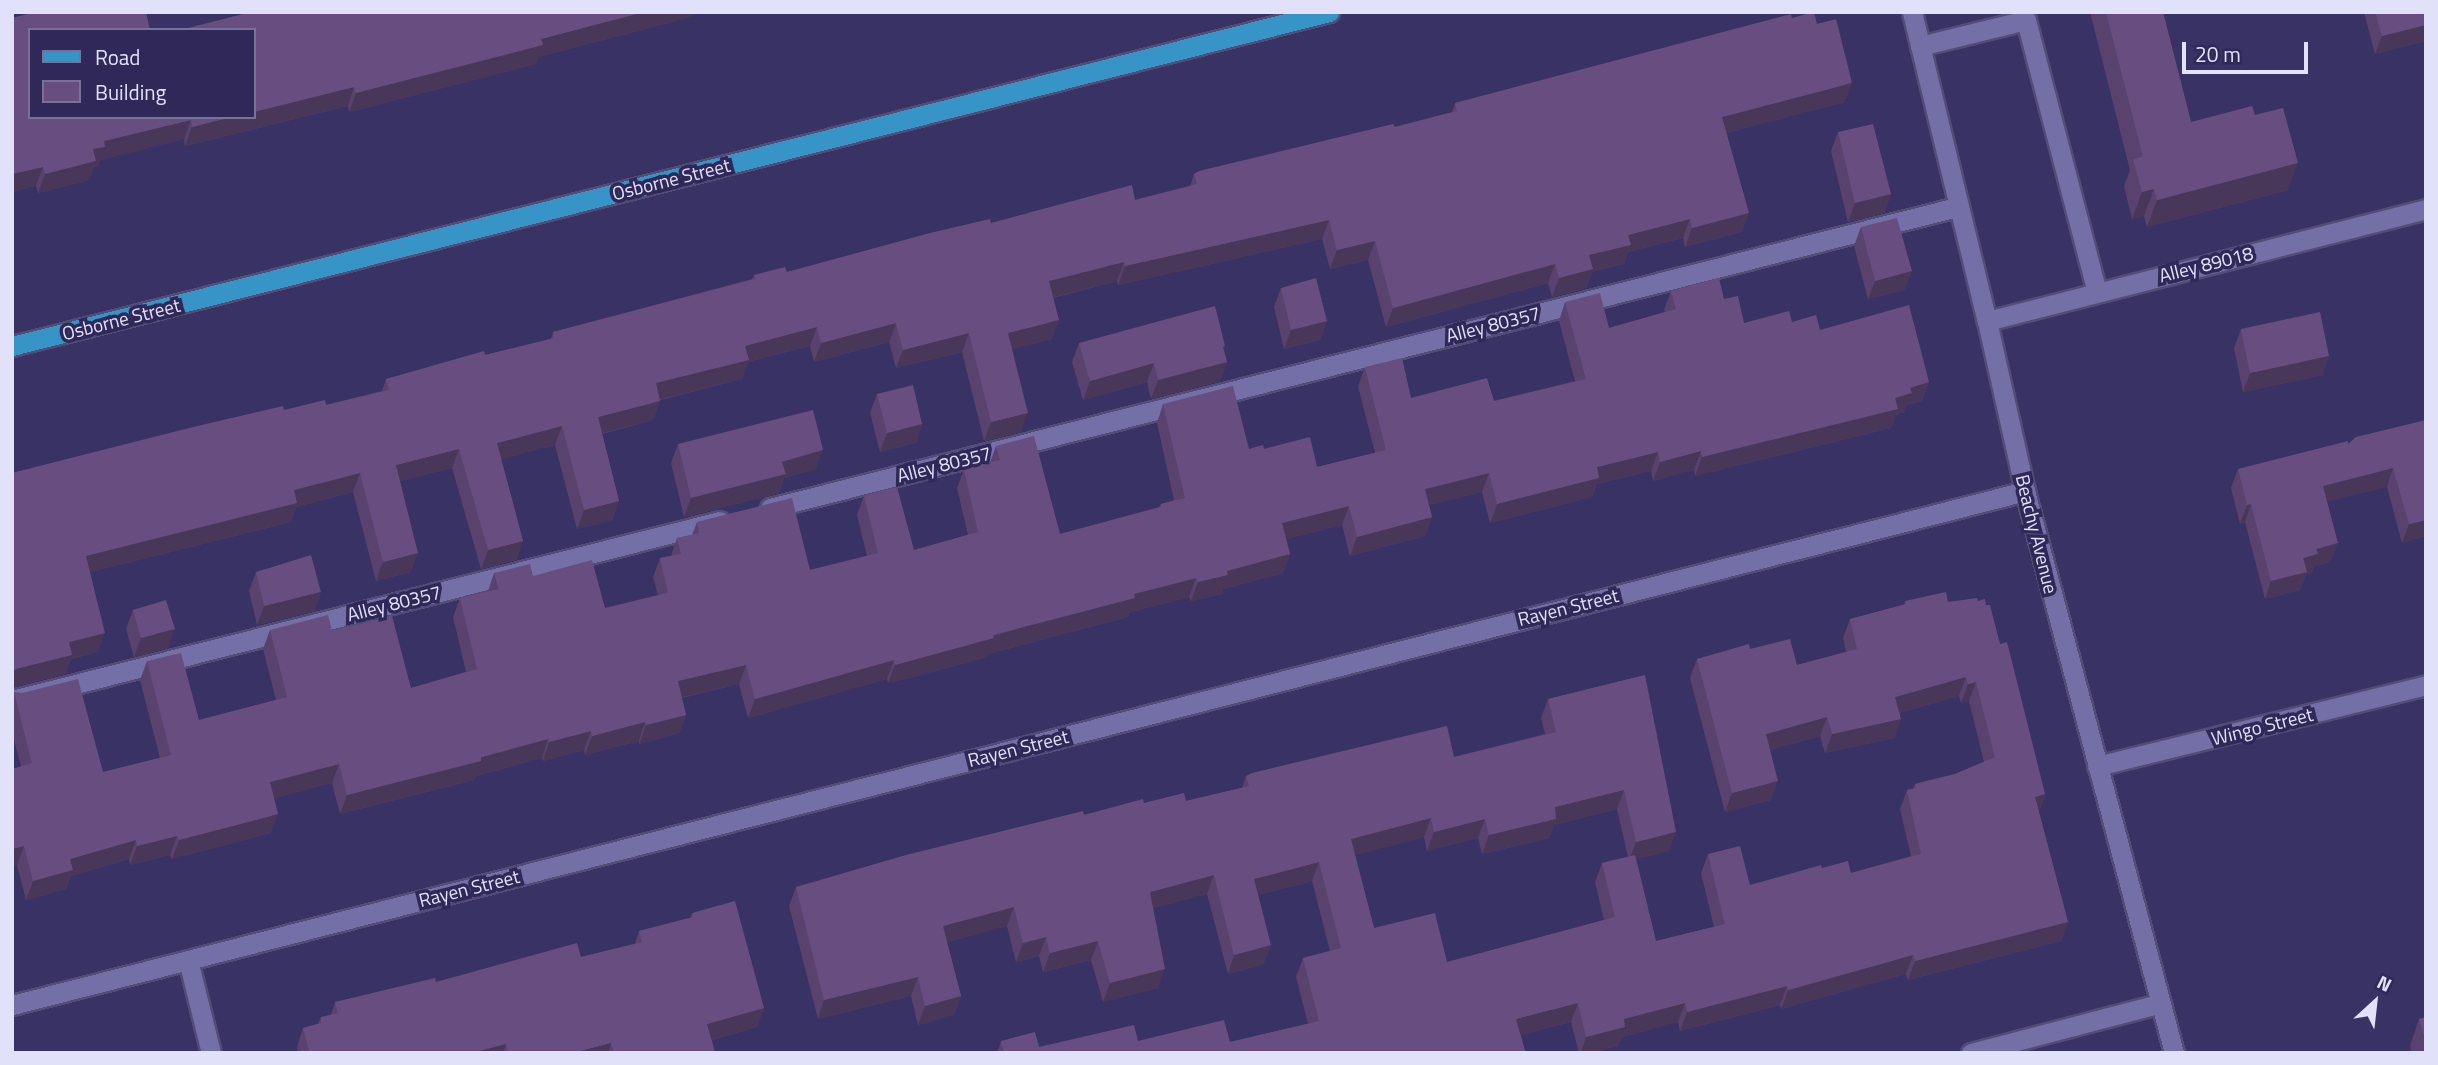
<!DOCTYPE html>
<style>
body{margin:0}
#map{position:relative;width:2438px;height:1065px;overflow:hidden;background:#393264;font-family:"Titillium Web",sans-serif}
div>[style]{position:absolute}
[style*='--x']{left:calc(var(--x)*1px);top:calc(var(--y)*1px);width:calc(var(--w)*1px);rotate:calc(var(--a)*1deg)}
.roads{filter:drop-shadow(2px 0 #534c76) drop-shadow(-2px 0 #534c76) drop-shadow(0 2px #534c76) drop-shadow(0 -2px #534c76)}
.service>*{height:19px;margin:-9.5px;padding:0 9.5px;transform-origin:9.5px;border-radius:9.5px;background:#746fa6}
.minor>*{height:19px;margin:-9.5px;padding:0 9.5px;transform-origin:9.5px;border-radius:9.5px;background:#746fa6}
.tertiary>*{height:19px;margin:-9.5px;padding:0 9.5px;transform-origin:9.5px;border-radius:9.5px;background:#746fa6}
.primary>*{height:19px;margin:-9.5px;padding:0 9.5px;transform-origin:9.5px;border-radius:9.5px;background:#3694c7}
.wall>*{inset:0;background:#59436e}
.shaded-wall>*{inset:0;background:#49375a}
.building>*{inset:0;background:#684e80}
span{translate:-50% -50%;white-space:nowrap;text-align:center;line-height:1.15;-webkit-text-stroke:7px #2f2858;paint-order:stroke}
.street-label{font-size:19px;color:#e2e1fa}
.frame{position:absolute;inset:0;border:14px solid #e2e1fa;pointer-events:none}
.legend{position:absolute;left:28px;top:28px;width:228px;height:91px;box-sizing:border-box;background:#2f2858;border:2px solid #777299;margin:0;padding:9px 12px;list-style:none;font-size:21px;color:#e2e1fa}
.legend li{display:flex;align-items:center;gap:14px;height:35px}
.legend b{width:35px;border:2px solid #777299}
.north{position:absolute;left:2340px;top:967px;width:70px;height:70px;-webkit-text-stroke:5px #2f2858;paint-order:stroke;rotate:27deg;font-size:19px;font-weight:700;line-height:28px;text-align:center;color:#e2e1fa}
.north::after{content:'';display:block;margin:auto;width:24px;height:32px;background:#e2e1fa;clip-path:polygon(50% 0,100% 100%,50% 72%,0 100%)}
.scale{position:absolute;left:2182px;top:42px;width:126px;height:32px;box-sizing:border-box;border:4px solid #e2e1fa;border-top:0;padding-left:9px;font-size:21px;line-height:24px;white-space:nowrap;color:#e2e1fa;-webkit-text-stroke:5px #2f2858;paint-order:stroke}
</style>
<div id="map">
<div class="roads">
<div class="service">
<div style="--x:1920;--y:46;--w:109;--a:-13.8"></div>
<div style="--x:2026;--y:20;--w:281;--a:75.4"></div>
<div style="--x:1987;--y:321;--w:453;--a:-14.3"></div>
<div style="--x:770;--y:508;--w:1225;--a:-14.23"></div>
<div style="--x:12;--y:700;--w:730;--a:-14.19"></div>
</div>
<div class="minor">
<div style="--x:2097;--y:766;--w:339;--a:-13.8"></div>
<div style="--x:188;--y:960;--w:96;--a:76.1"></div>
<div style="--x:12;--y:1005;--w:2078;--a:-14.32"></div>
<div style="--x:1971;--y:1053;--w:196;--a:-14.7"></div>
</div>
<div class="tertiary">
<div style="--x:1912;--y:12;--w:318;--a:76.4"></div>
<div style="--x:1987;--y:321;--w:174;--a:77.4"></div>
<div style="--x:2025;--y:491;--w:581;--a:75.15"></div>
</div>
<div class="primary">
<div style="--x:12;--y:346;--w:1359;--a:-14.23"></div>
</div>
</div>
<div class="wall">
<div style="clip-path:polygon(29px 12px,146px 12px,30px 117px,251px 12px,693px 12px,691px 17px,538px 57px,536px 64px,349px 112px,348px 106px,185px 146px,184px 139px,100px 160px,98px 166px,94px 167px,89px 180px,38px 193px,36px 186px,12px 192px,12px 18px,29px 14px)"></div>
<div style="clip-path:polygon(2090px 12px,2163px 12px,2191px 122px,2255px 115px,2288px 190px,2147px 227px,2144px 216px,2132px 219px,2124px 186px,2130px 170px)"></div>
<div style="clip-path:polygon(2364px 12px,2426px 12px,2426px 41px,2375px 54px)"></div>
<div style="clip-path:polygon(1792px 18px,1817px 24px,1845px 102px,1726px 133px,1742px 232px,1685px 247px,1683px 238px,1628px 252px,1624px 264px,1592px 272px,1586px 288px,1552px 297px,1548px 283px,1386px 327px,1368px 260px,1330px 269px,1322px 239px,1118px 285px,1117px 281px,1053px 298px,1052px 339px,1012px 349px,1021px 432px,984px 441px,962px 352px,896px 368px,889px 342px,814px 362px,810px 346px,748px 362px,742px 379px,660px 400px,660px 401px,653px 420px,602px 434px,619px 501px,612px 520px,577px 529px,555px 445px,501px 459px,523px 541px,516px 560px,481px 569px,452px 468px,400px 481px,411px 572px,376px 581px,353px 492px,296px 507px,291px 522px,90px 572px,98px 652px,71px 659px,65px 674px,12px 687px,12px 473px,284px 410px,326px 405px,382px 391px,386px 379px,551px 339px,553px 332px,752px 279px,754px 275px,787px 272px,991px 223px,1135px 200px,1190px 186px,1194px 174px,1395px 127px,1452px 112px,1455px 103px)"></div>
<div style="clip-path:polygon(1838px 132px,1891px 194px,1884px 213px,1848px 222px,1831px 151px)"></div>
<div style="clip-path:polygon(1861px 227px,1905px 290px,1868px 299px,1854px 246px)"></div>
<div style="clip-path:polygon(1281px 288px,1327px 321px,1320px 340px,1284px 349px,1274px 307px)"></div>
<div style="clip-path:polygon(1671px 291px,1724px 299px,1744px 323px,1792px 322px,1820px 330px,1929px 382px,1922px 401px,1907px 405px,1905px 412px,1896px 415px,1891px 428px,1695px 476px,1694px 470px,1653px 481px,1651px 471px,1597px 484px,1592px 497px,1490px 523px,1482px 492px,1429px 505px,1432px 517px,1425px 536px,1350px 556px,1342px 525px,1286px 539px,1290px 554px,1283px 573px,1223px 589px,1222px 594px,1191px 601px,1189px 597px,1130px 612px,1128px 617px,988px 654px,987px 657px,921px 675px,888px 683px,887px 679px,748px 718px,739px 684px,682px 698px,686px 715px,679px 733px,639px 744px,639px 741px,585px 755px,584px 750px,543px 761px,542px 758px,476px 776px,474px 780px,340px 814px,332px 783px,274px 798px,271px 833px,172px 859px,170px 855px,130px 865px,129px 859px,71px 876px,66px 889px,26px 900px,17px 865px,21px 766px,12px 732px,12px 696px,14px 692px,103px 772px,160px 758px,140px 680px,147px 661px,199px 720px,276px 700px,263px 649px,270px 630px,332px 631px,411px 688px,466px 672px,453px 617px,460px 598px,488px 591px,494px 573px,533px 576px,605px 608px,658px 595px,653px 577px,660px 558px,671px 556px,677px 538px,692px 535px,697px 522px,810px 570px,867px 556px,857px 515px,864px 496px,914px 550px,968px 535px,957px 488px,964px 469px,990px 463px,996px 446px,1060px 534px,1159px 507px,1161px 504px,1174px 500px,1157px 423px,1163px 404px,1249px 449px,1264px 449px,1317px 467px,1375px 453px,1358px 386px,1365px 367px,1411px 398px,1494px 401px,1575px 381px,1559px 321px,1565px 302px,1609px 328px,1665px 312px,1664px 310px)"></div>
<div style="clip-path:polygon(2241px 329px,2323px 375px,2243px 392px,2234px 348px)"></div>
<div style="clip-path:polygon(1079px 343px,1224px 351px,1227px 362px,1220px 381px,1151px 399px,1147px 382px,1083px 400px,1072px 362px)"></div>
<div style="clip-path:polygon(877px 394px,922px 424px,916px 443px,880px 452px,870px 413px)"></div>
<div style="clip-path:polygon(2426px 420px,2426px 536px,2402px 543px,2387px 487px,2327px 501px,2331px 562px,2314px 566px,2312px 573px,2306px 574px,2300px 590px,2265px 599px,2245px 522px,2240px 524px,2231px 488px,2238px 469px,2348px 444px)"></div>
<div style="clip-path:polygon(678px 444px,816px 469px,784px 478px,779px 493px,684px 517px,671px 463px)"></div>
<div style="clip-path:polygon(256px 572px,315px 611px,257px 625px,249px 591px)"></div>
<div style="clip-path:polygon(evenodd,1905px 601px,1948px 602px,1978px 601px,1986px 605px,2000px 644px,2045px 794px,2039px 812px,2068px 922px,2061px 941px,1908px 980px,1906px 974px,1781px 1009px,1780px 1005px,1680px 1031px,1678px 1022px,1622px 1037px,1618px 1046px,1590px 1053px,1579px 1053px,1571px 1022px,1521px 1035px,1525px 1051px,1524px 1053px,997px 1053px,1001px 1041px,1039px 1047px,1138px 1041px,1230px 1042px,1308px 1024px,1296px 977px,1303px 958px,1330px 951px,1312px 881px,1258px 895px,1264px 964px,1228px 974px,1207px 894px,1153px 908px,1158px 988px,1103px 1002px,1091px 960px,1043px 972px,1039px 956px,1016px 962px,1007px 926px,947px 942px,961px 996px,954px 1015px,918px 1025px,911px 996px,818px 1019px,789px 906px,796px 887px,1084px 815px,1144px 803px,1186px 801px,1242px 788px,1246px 776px,1454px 757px,1545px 734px,1541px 718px,1548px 699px,1645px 675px,1669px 851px,1636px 859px,1656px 941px,1714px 927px,1701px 873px,1708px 854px,1750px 885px,1822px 868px,1851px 873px,1911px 856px,1900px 809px,1907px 790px,1913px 789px,1915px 784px,1955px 774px,1984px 762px,1969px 701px,1961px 703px,1959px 696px,1899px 713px,1901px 719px,1894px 738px,1825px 753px,1820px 736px,1770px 750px,1771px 800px,1725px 812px,1690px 678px,1697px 659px,1750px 649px,1797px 665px,1846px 652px,1843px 638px,1850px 619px,1904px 605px,1905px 601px,1617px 809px,1628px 857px,1602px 863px,1595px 882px,1604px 920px,1447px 962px,1374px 928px,1355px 855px,1424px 837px,1427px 851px,1478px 838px,1482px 854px,1549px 838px,1554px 825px,1617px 809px)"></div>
<div style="clip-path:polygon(133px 610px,168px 648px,134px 657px,126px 629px)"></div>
<div style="clip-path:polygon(692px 913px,764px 1008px,757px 1027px,712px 1040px,715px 1053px,298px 1053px,297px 1047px,303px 1028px,318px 1024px,321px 1017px,331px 1015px,335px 1002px,436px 982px,581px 957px,635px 944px,639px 931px,690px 918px)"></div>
<div style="clip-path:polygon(2426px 1017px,2426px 1053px,2411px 1053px,2410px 1046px,2419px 1019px)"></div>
</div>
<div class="shaded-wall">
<div style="clip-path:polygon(644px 12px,693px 12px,691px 17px,538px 57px,536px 64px,349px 112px,356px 93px,541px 39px)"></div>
<div style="clip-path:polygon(2426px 25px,2426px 41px,2375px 54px,2382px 36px)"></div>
<div style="clip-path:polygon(1852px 83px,1845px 102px,1715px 136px,1722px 117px)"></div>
<div style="clip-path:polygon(354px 87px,348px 106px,185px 146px,192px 127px,232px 117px,254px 117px,254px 112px)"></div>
<div style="clip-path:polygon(191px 120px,184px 139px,100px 160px,98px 166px,94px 167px,89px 180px,38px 193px,45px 174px,93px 149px,104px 141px)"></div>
<div style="clip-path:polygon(2298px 163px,2288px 190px,2147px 227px,2157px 200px)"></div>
<div style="clip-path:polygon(43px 167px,36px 186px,12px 192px,12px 174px)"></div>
<div style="clip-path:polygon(2154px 189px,2144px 216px,2132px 219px,2142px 192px)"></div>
<div style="clip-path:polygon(1891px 194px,1884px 213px,1848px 222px,1855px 203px)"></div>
<div style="clip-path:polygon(1749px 213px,1742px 232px,1685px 247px,1692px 228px)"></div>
<div style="clip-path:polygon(1690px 219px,1683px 238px,1628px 252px,1624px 264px,1592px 272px,1586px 288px,1552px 297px,1559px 278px,1589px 255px,1628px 235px)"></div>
<div style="clip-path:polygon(1329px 220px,1322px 239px,1118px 285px,1125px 266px)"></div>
<div style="clip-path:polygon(1375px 241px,1368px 260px,1330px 269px,1337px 250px)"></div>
<div style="clip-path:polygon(1124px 262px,1117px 281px,1042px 300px,1049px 281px)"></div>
<div style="clip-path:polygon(1555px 264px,1548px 283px,1386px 327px,1393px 308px)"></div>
<div style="clip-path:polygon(1912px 271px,1905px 290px,1868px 299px,1875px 281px)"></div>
<div style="clip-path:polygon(1059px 320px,1052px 339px,1002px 352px,1008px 333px)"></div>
<div style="clip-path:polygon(1327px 321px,1320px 340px,1284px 349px,1291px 330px)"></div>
<div style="clip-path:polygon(896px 323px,889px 342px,814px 362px,821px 343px)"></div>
<div style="clip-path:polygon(817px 327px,810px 346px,748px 362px,742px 379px,649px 402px,656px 383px,745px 346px)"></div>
<div style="clip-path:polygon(969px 333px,962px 352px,896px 368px,903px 350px)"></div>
<div style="clip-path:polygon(1225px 346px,1219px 364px,1227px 362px,1220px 381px,1151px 399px,1158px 380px)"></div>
<div style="clip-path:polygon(2329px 356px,2323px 375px,2243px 392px,2250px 373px)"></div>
<div style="clip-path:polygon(1154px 363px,1147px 382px,1083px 400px,1090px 381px)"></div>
<div style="clip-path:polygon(1929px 382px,1922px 401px,1907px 405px,1905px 412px,1896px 415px,1891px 428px,1695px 476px,1702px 457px,1895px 398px,1910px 388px)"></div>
<div style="clip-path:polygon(660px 401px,653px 420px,591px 436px,598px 417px)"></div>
<div style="clip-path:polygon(1028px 413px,1021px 432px,984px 441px,991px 422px)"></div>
<div style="clip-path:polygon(922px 424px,916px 443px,880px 452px,887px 433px)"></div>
<div style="clip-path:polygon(562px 426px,555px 445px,490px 462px,497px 443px)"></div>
<div style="clip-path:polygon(459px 449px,452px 468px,389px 484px,396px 465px)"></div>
<div style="clip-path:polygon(823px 450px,816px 469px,784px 478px,779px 493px,684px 517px,691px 498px,782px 462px)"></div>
<div style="clip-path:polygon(1701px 451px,1694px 470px,1653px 481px,1660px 462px)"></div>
<div style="clip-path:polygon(1658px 452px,1651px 471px,1597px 484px,1592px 497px,1490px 523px,1497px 504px,1597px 467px)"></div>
<div style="clip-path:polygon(2393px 468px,2387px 487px,2317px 504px,2323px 486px)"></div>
<div style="clip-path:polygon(360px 473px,353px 492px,296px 507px,291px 522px,79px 575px,86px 556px,294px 490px)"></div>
<div style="clip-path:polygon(1489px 473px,1482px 492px,1418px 508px,1425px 489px)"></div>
<div style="clip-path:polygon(619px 501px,612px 520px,577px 529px,584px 510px)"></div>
<div style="clip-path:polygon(2251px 504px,2245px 522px,2240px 524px,2247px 505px)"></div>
<div style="clip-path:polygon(1349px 506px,1342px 525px,1275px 542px,1282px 523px)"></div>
<div style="clip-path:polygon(1432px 517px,1425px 536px,1350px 556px,1357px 537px)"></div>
<div style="clip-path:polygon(2426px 520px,2426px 536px,2402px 543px,2409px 524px)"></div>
<div style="clip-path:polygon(523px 541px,516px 560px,481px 569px,488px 550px)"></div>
<div style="clip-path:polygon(2338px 543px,2331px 562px,2314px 566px,2312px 573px,2306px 574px,2300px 590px,2265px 599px,2271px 581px,2316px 549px)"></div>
<div style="clip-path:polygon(418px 553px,411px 572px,376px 581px,383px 562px)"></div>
<div style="clip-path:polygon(1290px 554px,1283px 573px,1223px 589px,1222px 594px,1191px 601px,1198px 582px,1227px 571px)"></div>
<div style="clip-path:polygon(1196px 578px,1189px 597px,1130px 612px,1128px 617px,988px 654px,987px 657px,921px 675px,888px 683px,895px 665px,1134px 594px)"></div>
<div style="clip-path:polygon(321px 592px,315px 611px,257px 625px,264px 606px)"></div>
<div style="clip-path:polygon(175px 629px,168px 648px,134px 657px,141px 638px)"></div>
<div style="clip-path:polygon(105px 633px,98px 652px,71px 659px,65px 674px,12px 687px,12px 672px,16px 669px,69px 642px)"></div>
<div style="clip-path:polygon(894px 660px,887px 679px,748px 718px,755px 699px)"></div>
<div style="clip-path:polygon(746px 665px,739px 684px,671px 700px,678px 681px)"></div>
<div style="clip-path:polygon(1966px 677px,1959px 696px,1888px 716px,1895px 697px)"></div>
<div style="clip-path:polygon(1976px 682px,1969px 701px,1961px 703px,1968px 684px)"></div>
<div style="clip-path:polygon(686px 715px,679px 733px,639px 744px,646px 725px)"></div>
<div style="clip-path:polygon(1827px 717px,1820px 736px,1759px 753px,1766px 734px)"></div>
<div style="clip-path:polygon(1901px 719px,1894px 738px,1825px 753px,1832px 734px)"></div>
<div style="clip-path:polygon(645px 722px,639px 741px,585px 755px,592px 736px)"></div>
<div style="clip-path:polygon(591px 731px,584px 750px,543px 761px,549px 742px)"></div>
<div style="clip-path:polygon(548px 739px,542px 758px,476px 776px,474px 780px,340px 814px,347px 795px)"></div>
<div style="clip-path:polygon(339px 764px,332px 783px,263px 801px,270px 782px)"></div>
<div style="clip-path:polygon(1778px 781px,1771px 800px,1725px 812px,1732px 793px)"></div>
<div style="clip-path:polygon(1624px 790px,1617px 809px,1554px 825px,1549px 838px,1482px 854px,1489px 835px,1555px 807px)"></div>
<div style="clip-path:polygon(2045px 794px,2039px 813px,2035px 797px)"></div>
<div style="clip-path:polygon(278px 814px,271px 833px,172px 859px,179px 840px)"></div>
<div style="clip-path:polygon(1431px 818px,1424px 837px,1345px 858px,1351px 839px)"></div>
<div style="clip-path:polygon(1485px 819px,1478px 838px,1427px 851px,1434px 832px)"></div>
<div style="clip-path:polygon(1676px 832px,1669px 851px,1629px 861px,1636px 842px)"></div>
<div style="clip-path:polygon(177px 836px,170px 855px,130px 865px,137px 846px)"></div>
<div style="clip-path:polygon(136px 840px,129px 859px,71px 876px,66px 889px,26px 900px,33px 881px,70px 859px)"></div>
<div style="clip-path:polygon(24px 846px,17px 865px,12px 866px,12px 849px)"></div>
<div style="clip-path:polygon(1319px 862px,1312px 881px,1247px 898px,1254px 879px)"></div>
<div style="clip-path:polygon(1214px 875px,1207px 894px,1143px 911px,1150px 892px)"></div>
<div style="clip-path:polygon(1014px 907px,1007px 926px,936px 945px,943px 926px)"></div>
<div style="clip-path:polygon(2068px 922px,2061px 941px,1908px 980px,1915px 961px)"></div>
<div style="clip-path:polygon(1046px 937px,1039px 956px,1016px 962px,1023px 943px)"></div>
<div style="clip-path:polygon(1098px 941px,1091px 960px,1043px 972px,1050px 953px)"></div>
<div style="clip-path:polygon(1271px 945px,1264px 964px,1228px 974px,1234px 955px)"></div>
<div style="clip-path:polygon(1913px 955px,1906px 974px,1781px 1009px,1788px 990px)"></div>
<div style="clip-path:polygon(1165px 969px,1158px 988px,1103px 1002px,1110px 983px)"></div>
<div style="clip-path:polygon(918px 977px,911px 996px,818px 1019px,824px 1000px)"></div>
<div style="clip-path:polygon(1787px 986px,1780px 1005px,1680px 1031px,1687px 1012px)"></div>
<div style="clip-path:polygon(961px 996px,954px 1015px,918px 1025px,925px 1006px)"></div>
<div style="clip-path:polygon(1578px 1003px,1571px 1022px,1510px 1038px,1516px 1019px)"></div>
<div style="clip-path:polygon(1685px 1003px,1678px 1022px,1622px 1037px,1618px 1046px,1590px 1053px,1581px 1053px,1586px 1037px,1624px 1019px)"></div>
<div style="clip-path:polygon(764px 1008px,757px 1027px,700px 1043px,707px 1024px)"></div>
<div style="clip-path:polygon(611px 1043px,608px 1053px,572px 1053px)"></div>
<div style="clip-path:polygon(506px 1044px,503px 1053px,471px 1053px)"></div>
</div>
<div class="building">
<div style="clip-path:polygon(36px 12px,146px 12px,150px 30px,30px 30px,30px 117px,232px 117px,192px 127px,191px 120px,104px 141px,105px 147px,93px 149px,96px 161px,45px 174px,43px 167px,12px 174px,12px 18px)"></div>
<div style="clip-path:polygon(251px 12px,644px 12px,541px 39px,543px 45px,356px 93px,354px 87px,254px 112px,254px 30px,180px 30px)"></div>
<div style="clip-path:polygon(1814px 12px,1817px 24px,1836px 19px,1852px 83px,1722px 117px,1749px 213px,1692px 228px,1690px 219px,1628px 235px,1631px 245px,1589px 255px,1593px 269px,1559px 278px,1555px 264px,1393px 308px,1375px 241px,1337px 250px,1329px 220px,1125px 266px,1124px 262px,1049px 281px,1059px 320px,1008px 333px,1028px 413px,991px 422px,969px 333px,903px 350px,896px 323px,821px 343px,817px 327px,745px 346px,749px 360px,656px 383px,660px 401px,598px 417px,619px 501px,584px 510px,562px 426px,497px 443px,523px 541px,488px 550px,459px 449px,396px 465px,418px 553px,383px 562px,360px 473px,294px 490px,297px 503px,86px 556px,105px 633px,69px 642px,72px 655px,16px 669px,12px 672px,12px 473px,189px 428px,283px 406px,284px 410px,325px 400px,326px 405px,389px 390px,386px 379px,484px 351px,485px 355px,554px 338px,553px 332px,755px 279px,754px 275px,785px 267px,787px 272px,930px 233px,990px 219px,991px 223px,1132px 185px,1135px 200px,1197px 184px,1194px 174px,1199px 171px,1393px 124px,1395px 127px,1457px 111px,1455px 103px,1791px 14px,1792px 18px)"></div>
<div style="clip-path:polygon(2106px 12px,2163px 12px,2191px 122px,2252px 106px,2255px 115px,2283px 108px,2298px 163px,2157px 200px,2154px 189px,2142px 192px,2133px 159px,2143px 157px)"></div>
<div style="clip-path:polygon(2375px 12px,2426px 12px,2426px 25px,2382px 36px)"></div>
<div style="clip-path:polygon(1873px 124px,1891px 194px,1855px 203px,1838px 132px)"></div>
<div style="clip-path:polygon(1897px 218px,1912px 271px,1875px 281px,1861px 227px)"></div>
<div style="clip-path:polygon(1316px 278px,1327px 321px,1291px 330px,1281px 288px)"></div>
<div style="clip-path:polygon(1719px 278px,1724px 299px,1738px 296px,1744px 323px,1789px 311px,1792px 322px,1816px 315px,1820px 330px,1909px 305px,1929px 382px,1910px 388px,1912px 393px,1895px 398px,1898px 409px,1702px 457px,1701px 451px,1660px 462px,1658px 452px,1597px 467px,1599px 478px,1497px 504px,1489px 473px,1425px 489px,1432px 517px,1357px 537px,1349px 506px,1282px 523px,1290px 554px,1227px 571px,1228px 575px,1198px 582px,1196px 578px,1134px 594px,1135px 598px,993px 635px,994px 638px,895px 665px,894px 660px,755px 699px,746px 665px,678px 681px,686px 715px,646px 725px,645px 722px,592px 736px,591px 731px,549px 742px,548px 739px,481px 757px,481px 761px,347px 795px,339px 764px,270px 782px,278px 814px,179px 840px,177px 836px,137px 846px,136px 840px,70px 859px,73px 870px,33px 881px,24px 846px,12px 849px,12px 769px,32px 763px,14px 692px,22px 693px,78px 679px,103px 772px,171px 755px,147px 661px,181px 653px,199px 720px,287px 697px,270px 630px,328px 615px,332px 631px,392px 616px,411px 688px,477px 669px,460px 598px,499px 589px,494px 573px,530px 564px,533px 576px,592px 560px,605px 608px,668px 593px,660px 558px,681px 554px,677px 538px,699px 533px,697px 522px,792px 498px,810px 570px,878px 553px,864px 496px,897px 487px,914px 550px,978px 532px,964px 469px,1000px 460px,996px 446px,1034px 436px,1060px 534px,1161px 507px,1161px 504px,1185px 498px,1163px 404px,1233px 386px,1249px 449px,1263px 445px,1264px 449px,1310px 437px,1317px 467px,1386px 450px,1365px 367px,1402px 358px,1411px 398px,1487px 378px,1494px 401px,1586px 379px,1565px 302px,1600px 293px,1609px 328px,1676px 309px,1671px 291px)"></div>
<div style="clip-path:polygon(1215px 306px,1225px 346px,1223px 347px,1227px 362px,1158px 380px,1154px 363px,1090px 381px,1079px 343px)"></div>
<div style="clip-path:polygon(2320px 312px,2329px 356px,2250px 373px,2241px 329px)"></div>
<div style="clip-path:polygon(913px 385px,922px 424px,887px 433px,877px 394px)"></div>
<div style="clip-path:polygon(813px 410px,823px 450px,782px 462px,786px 474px,691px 498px,678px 444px)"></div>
<div style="clip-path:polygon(2426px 420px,2426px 520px,2409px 524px,2393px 468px,2323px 486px,2338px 543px,2316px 549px,2318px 554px,2303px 558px,2307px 572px,2271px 581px,2251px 504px,2247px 505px,2238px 469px,2348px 441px,2348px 444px,2356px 437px)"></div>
<div style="clip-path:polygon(311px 555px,321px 592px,264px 606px,256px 572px)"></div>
<div style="clip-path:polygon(1946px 592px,1948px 602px,1977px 598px,1978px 601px,1985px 599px,1986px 605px,1990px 605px,2000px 644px,2007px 642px,2045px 794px,2035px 797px,2068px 922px,1915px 961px,1913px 955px,1788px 990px,1787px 986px,1687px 1012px,1685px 1003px,1624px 1019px,1625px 1027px,1586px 1037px,1578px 1003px,1516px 1019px,1525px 1051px,1519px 1053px,1004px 1053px,1001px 1041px,1035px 1032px,1039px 1047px,1134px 1025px,1138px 1041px,1224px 1020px,1230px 1042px,1319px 1021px,1303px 958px,1341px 948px,1319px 862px,1254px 879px,1271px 945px,1234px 955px,1214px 875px,1150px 892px,1165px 969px,1110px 983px,1098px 941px,1050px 953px,1046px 937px,1023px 943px,1014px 907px,943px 926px,961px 996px,925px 1006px,918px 977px,824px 1000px,796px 887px,906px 855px,1083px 811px,1084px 815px,1143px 799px,1144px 803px,1184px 793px,1186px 801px,1249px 786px,1246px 776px,1252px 773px,1447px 726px,1454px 757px,1556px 732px,1548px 699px,1645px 675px,1676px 832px,1636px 842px,1624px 790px,1555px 807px,1556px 819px,1489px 835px,1485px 819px,1434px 832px,1431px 818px,1351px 839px,1374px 928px,1435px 913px,1447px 962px,1615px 917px,1602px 863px,1635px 855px,1656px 941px,1725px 924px,1708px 854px,1740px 846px,1750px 885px,1821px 865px,1822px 868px,1848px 861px,1851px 873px,1921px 854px,1907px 790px,1916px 788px,1915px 784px,1955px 774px,1995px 757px,1976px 682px,1968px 684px,1966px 677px,1895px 697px,1901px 719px,1832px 734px,1827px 717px,1766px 734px,1778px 781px,1732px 793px,1697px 659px,1749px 644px,1750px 649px,1790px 639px,1797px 665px,1857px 649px,1850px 619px,1906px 604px,1905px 601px)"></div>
<div style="clip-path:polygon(166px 600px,175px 629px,141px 638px,133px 610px)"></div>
<div style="clip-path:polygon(735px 901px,764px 1008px,707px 1024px,715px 1053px,614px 1053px,611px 1043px,572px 1053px,508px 1053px,506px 1044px,471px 1053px,310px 1053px,303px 1028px,321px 1023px,321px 1017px,338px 1013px,335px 1002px,435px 978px,436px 982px,577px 943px,581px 957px,642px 942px,639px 931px,693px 917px,692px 913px)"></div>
<div style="clip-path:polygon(2426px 1017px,2426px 1043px,2419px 1019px)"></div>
</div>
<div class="street-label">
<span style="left:671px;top:179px;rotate:-14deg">Osborne Street</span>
<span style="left:2206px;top:264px;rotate:-14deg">Alley 89018</span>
<span style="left:121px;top:319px;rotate:-14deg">Osborne Street</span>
<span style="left:1493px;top:324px;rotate:-14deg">Alley 80357</span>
<span style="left:944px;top:464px;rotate:-14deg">Alley 80357</span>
<span style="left:2037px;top:534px;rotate:76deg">Beachy Avenue</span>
<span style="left:394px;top:603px;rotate:-14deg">Alley 80357</span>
<span style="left:1568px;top:607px;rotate:-14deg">Rayen Street</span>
<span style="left:2262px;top:726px;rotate:-14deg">Wingo Street</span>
<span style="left:1018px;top:748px;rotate:-14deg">Rayen Street</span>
<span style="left:469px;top:888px;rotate:-14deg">Rayen Street</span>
</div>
<div class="frame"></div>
<ul class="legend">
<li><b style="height:9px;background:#3694c7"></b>Road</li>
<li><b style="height:19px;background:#684e80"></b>Building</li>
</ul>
<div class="north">N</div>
<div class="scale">20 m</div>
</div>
